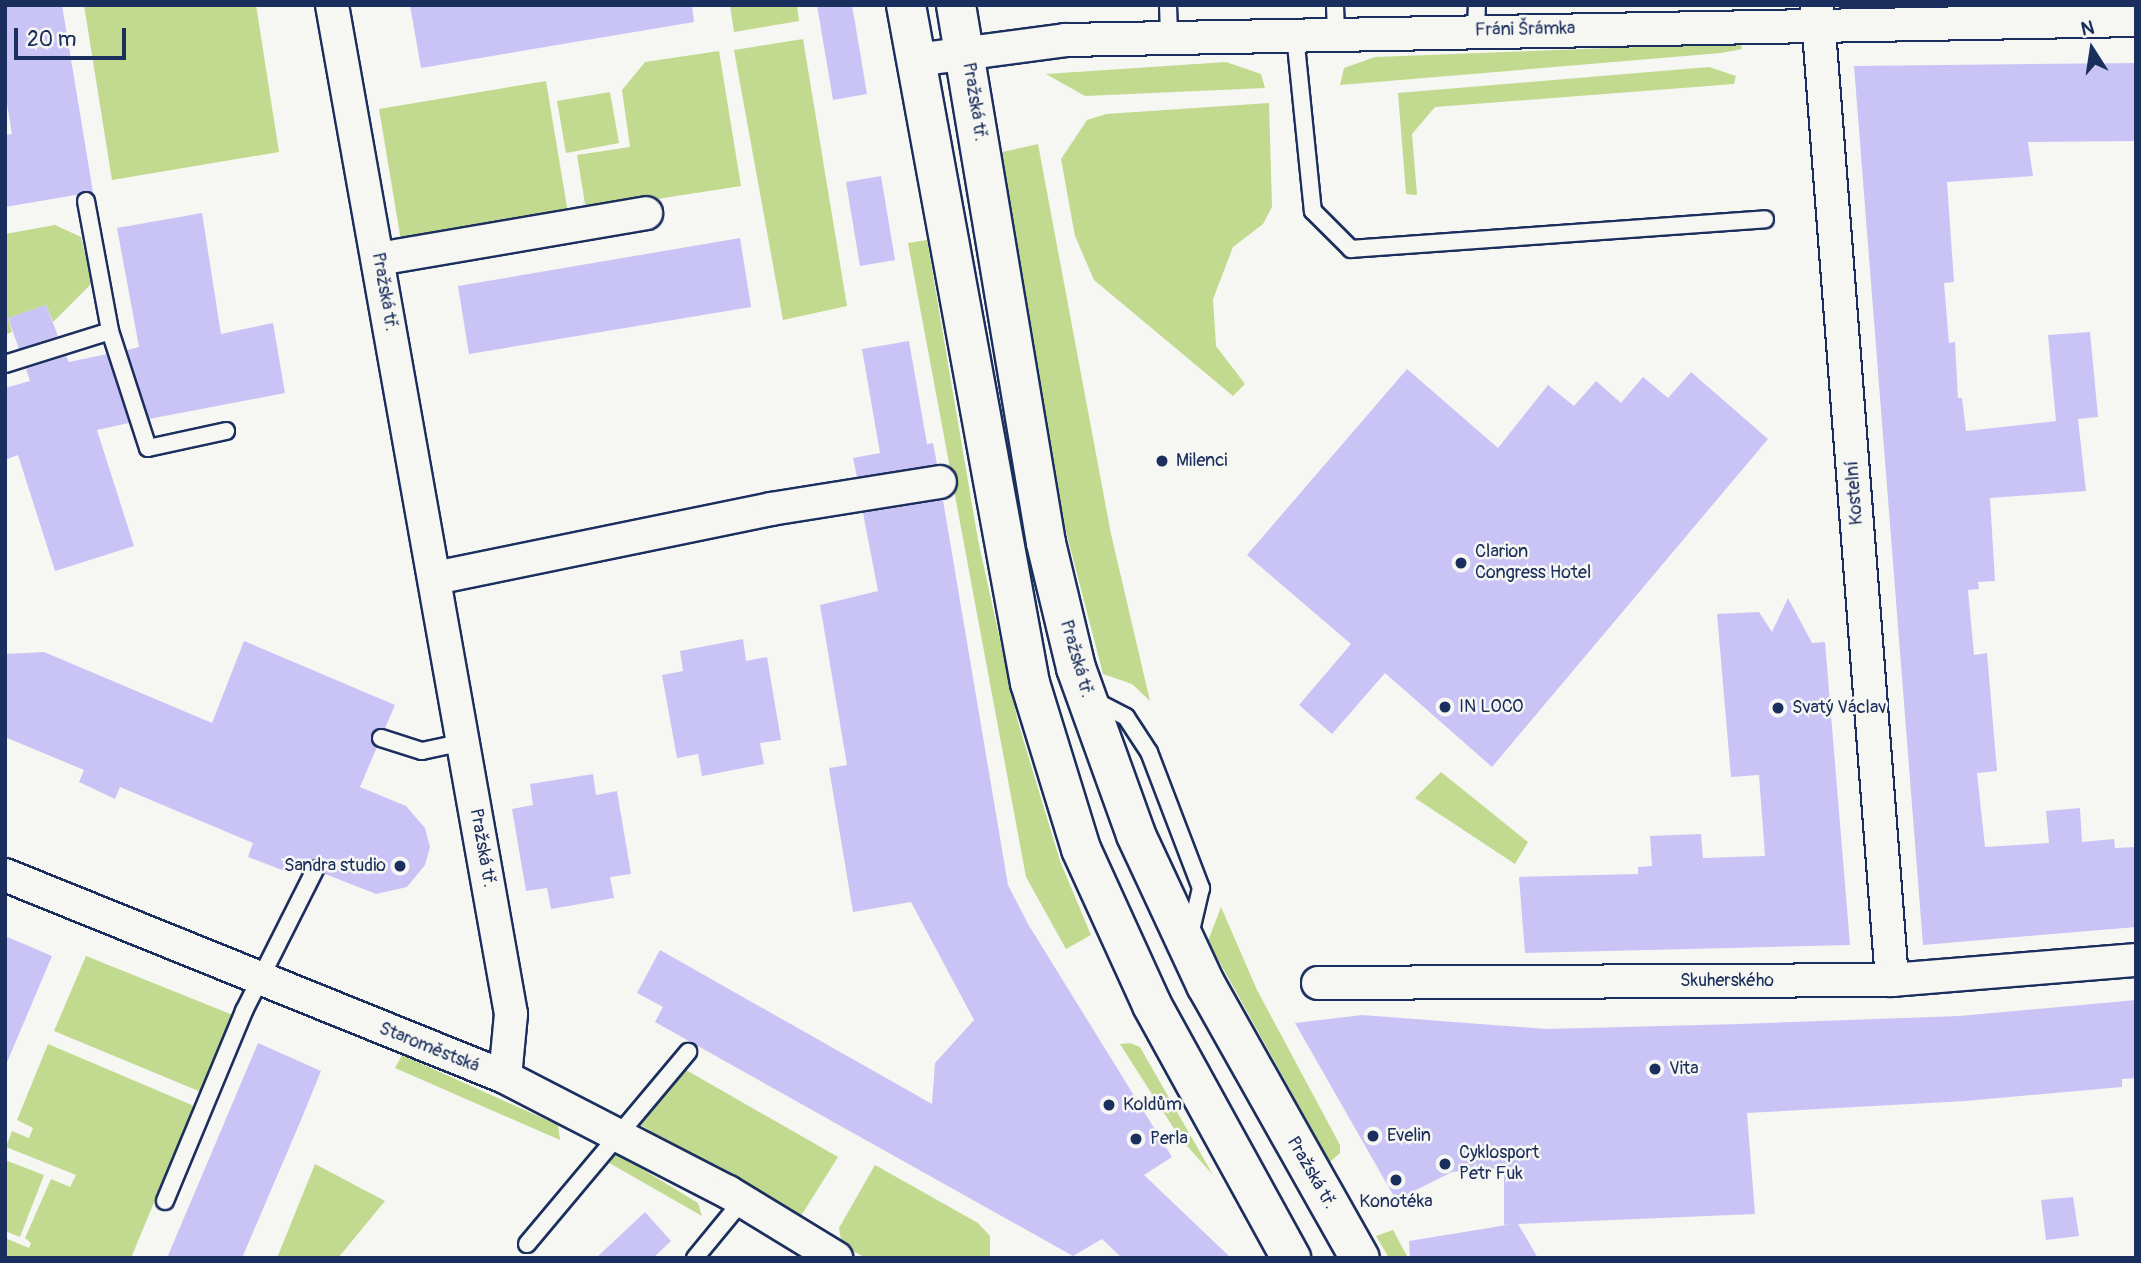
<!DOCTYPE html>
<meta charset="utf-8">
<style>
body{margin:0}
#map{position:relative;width:2141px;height:1263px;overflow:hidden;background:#f6f6f2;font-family:Pangolin,sans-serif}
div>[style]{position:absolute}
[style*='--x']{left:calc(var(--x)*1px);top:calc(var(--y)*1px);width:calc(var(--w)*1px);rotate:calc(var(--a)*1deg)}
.green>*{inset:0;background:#c2da90}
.building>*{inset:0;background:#cac4f6}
.roads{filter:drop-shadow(2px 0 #1b2f5e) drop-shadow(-2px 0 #1b2f5e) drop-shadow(0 2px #1b2f5e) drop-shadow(0 -2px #1b2f5e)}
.service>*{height:16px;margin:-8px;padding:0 8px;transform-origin:8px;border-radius:8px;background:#f6f6f2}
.minor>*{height:32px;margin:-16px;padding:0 16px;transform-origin:16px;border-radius:16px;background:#f6f6f2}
.tertiary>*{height:38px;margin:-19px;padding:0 19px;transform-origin:19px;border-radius:19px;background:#f6f6f2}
.dots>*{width:19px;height:19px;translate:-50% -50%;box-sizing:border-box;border:4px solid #f6f6f2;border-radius:50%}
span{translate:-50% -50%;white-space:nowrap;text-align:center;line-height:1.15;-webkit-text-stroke:5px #f6f6f2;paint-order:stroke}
.street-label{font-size:18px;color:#1b2f5e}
.poi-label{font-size:18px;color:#1b2f5e}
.left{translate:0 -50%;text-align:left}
.right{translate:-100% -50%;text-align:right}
.frame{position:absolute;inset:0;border:7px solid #1b2f5e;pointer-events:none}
.north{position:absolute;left:2057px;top:14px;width:70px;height:70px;-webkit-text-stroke:5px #f6f6f2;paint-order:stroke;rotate:348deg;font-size:19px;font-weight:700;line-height:28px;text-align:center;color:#1b2f5e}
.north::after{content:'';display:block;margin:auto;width:24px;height:32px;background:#1b2f5e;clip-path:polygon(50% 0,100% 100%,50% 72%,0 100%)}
.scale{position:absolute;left:14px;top:28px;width:112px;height:32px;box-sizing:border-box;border:4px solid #1b2f5e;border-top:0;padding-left:9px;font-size:21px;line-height:24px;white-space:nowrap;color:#1b2f5e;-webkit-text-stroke:5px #f6f6f2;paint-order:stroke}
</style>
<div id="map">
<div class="green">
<div style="clip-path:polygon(84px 5px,256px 5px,279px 152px,112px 180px)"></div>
<div style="clip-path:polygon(730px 5px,797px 5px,799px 21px,734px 32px)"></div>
<div style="clip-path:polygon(803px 39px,847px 306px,783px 320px,734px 50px)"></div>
<div style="clip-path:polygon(1741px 43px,1742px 49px,1721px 53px,1340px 85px,1344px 68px,1375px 57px)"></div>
<div style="clip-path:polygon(719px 51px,741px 186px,586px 210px,577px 155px,630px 147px,622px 90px,645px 62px)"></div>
<div style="clip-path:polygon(1226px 62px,1261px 74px,1265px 88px,1085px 96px,1046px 74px)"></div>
<div style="clip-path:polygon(1709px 67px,1736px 76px,1734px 84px,1435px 107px,1412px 134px,1417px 195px,1406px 194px,1398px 93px)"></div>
<div style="clip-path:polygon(546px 81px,568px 213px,401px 241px,379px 109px)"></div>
<div style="clip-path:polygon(610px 92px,619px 143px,566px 153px,557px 101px)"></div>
<div style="clip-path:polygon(1269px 103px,1272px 207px,1263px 224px,1233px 247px,1213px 299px,1216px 346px,1245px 384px,1233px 396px,1094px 280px,1075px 236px,1061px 159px,1087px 120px,1106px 114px)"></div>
<div style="clip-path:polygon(1038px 144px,1111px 534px,1150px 701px,1132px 684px,1103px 674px,1063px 520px,998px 153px)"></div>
<div style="clip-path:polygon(55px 225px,81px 237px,92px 283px,53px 322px,46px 305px,8px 318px,12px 332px,5px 335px,5px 234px)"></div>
<div style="clip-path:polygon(927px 240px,978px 540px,1018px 722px,1060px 861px,1091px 935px,1066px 949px,1026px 877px,908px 243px)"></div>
<div style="clip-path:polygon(1441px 772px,1528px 842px,1515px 864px,1415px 798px)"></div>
<div style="clip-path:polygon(1221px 907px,1257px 990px,1340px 1145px,1340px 1153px,1330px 1162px,1208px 941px)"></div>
<div style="clip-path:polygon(86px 956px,233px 1015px,201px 1092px,54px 1031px)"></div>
<div style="clip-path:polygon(1130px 1043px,1140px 1047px,1213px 1175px,1180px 1138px,1120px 1044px)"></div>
<div style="clip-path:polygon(48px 1044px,194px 1106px,131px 1258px,5px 1258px,5px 1238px,29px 1248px,31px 1243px,25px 1238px,51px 1179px,70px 1187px,76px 1175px,6px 1147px,12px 1131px,29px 1138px,33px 1128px,17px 1120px)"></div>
<div style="clip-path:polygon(402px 1055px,558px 1125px,560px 1140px,395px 1068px)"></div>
<div style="clip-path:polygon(686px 1070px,838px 1157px,799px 1219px,639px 1124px)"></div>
<div style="clip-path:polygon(611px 1155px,619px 1155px,698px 1203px,702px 1216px,604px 1160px)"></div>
<div style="clip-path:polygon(5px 1160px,44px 1175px,20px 1237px,5px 1231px)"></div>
<div style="clip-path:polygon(315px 1164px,385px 1201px,338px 1258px,277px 1258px)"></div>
<div style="clip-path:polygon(875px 1165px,978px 1223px,990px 1236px,990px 1258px,866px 1258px,842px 1245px,839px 1228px)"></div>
<div style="clip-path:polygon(1393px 1230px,1408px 1258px,1389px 1258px,1376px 1236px)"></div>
</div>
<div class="building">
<div style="clip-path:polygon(5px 5px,62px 5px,93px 192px,5px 207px,5px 135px,12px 134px,5px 92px)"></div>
<div style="clip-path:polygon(410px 5px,692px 5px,694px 22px,421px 68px)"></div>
<div style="clip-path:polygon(817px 5px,852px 5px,867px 94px,833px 100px)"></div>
<div style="clip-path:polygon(2136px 63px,2136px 141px,2028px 142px,2033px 176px,1947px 182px,1954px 282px,1944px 283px,1949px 343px,1955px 342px,1958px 398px,1962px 398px,1966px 431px,2056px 421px,2048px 335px,2090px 332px,2098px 417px,2078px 419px,2086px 491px,1990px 498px,1995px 581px,1978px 582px,1979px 589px,1968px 590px,1974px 655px,1987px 653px,1997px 771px,1977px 773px,1985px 847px,2049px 843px,2046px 811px,2080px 808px,2082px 842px,2114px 839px,2115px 848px,2136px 847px,2136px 927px,1923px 945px,1854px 66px)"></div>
<div style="clip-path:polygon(881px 176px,895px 260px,860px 266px,846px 182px)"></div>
<div style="clip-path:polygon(202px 213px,221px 334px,273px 323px,285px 393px,149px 419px,127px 350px,139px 347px,117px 228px)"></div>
<div style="clip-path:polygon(740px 238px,751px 307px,469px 354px,458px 286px)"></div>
<div style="clip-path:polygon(46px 305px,58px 336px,19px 349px,8px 318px)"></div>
<div style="clip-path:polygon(909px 341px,927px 444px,933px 443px,937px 464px,857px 477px,853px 458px,880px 453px,862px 349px)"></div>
<div style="clip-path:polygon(107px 354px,129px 423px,97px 430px,134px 546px,55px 571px,18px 455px,5px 460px,5px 388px,30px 381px,26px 369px,66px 356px,69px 362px)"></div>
<div style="clip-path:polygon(1407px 369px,1498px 448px,1548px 385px,1574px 406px,1596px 381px,1621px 403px,1643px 377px,1668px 398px,1691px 372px,1768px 439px,1492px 767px,1385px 673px,1332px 734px,1299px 705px,1351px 644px,1247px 555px)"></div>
<div style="clip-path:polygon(943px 500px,1008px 885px,1028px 924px,1172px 1157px,1144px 1175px,1231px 1258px,1122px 1258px,1102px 1239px,1073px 1256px,655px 1022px,663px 1007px,637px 993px,660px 950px,932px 1104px,935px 1063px,974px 1020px,911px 902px,853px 912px,829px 768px,847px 765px,820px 605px,878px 591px,863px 513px)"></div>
<div style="clip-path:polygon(1788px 598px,1812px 643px,1825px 642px,1850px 945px,1525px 953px,1519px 877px,1638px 874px,1638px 867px,1652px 866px,1650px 836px,1701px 834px,1703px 858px,1765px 856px,1759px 775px,1731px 777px,1717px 614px,1759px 612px,1772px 632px)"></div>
<div style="clip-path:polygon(743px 639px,746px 661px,767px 657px,781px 740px,760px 743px,764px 764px,702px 776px,698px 754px,677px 758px,662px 675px,683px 671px,680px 651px)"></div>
<div style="clip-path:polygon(244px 641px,395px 705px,385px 728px,371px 734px,377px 747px,360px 787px,406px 806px,425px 828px,430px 847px,425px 865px,407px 887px,376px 894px,325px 874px,319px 860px,305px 867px,290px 861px,285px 871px,248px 857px,253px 843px,120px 787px,115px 799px,79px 782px,84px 770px,5px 737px,5px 654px,44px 652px,212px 723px)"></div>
<div style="clip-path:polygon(593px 774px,596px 795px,617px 791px,631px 874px,610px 877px,614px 898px,551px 909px,547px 888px,526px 891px,512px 809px,533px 805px,530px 784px)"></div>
<div style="clip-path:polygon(5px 936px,52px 956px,5px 1067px)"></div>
<div style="clip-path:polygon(2136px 1000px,2136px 1078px,2122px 1079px,2122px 1087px,1965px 1101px,1747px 1113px,1755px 1214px,1518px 1224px,1538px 1258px,1410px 1258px,1409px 1241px,1513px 1224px,1504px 1225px,1504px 1168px,1452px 1172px,1396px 1200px,1295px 1023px,1362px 1015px,1546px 1029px,1740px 1024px,1959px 1016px)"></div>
<div style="clip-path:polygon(258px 1043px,321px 1071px,301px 1120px,242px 1258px,167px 1258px)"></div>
<div style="clip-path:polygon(2073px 1197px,2079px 1236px,2046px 1240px,2041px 1200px)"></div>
<div style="clip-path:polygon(645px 1212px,671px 1241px,653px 1258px,596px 1258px)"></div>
</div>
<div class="roads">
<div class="service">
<div style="--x:1168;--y:5;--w:33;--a:88"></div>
<div style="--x:1335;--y:5;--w:29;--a:88"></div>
<div style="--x:1476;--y:31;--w:26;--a:-88"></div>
<div style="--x:1295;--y:35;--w:177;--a:84.2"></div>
<div style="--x:1313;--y:211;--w:54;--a:45"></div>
<div style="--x:1351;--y:249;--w:415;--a:-4.1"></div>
<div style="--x:86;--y:201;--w:132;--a:79.5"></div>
<div style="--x:5;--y:364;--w:110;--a:-17.4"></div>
<div style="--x:110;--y:331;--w:123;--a:72"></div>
<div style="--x:148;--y:448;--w:80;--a:-12.3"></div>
<div style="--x:1093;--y:700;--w:37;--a:27"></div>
<div style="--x:1126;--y:717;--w:42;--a:56.7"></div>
<div style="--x:1149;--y:752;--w:146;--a:69.1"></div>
<div style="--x:1201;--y:888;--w:52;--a:103.2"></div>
<div style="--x:381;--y:738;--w:43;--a:17.6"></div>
<div style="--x:422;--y:751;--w:43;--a:-12.1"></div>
<div style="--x:165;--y:1201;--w:206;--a:-67.4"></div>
<div style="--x:244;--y:1011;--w:158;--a:-63.3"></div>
<div style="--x:527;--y:1244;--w:251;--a:-50"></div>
<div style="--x:695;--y:1258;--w:74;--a:-50.5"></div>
</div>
<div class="minor">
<div style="--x:332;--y:5;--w:1025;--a:79.94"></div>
<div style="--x:511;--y:1014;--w:63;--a:95.4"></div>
<div style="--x:1817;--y:5;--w:978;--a:85.6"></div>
<div style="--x:916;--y:60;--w:150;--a:-7.6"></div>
<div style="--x:1065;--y:40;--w:1071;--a:-1.07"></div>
<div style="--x:378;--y:259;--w:272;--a:-9.7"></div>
<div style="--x:435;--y:578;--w:343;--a:-11.6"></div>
<div style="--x:771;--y:509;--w:171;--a:-9.1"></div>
<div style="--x:5;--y:875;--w:539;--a:22"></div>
<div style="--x:505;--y:1077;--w:251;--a:27.3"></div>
<div style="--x:728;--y:1192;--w:127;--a:31.4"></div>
<div style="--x:1318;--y:983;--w:574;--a:-0.3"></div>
<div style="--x:1892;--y:980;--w:245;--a:-4.7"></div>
</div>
<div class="tertiary">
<div style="--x:906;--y:5;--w:689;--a:79.64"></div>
<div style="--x:1030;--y:683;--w:174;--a:72.9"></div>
<div style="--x:1081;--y:849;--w:171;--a:65.5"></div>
<div style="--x:1152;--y:1005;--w:289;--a:61.2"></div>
<div style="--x:956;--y:5;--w:545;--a:80.5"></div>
<div style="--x:1046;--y:543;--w:129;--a:76.5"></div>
<div style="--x:1076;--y:668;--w:177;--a:70.2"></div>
<div style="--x:1136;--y:835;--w:166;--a:65"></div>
<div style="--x:1206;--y:985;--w:313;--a:60.6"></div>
</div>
</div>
<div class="dots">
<div style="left:1162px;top:461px;background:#1b2f5e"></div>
<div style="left:1461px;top:563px;background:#1b2f5e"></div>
<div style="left:1445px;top:707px;background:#1b2f5e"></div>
<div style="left:1778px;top:708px;background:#1b2f5e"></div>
<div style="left:400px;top:866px;background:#1b2f5e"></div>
<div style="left:1655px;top:1069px;background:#1b2f5e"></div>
<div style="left:1109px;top:1105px;background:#1b2f5e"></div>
<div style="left:1373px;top:1136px;background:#1b2f5e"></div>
<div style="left:1136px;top:1139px;background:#1b2f5e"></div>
<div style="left:1445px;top:1164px;background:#1b2f5e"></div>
<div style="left:1396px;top:1180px;background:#1b2f5e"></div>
</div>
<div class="street-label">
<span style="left:1525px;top:30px;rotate:-1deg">Fráni Šrámka</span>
<span style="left:974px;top:102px;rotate:81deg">Pražská tř.</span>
<span style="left:384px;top:292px;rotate:80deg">Pražská tř.</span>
<span style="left:1855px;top:493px;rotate:-94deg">Kostelní</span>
<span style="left:1076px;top:659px;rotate:74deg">Pražská tř.</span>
<span style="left:482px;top:848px;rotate:80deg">Pražská tř.</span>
<span style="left:1727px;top:981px">Skuherského</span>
<span style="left:429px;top:1048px;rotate:22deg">Staroměstská</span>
<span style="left:1311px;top:1173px;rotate:60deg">Pražská tř.</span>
</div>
<div class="poi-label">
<span class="left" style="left:1176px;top:461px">Milenci</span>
<span class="left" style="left:1475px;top:563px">Clarion<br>Congress Hotel</span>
<span class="left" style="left:1459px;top:707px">IN LOCO</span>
<span class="left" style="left:1792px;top:708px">Svatý Václav</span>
<span class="right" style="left:386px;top:866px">Sandra studio</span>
<span class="left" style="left:1669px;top:1069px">Vita</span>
<span class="left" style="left:1123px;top:1105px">Koldům</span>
<span class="left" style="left:1387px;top:1136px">Evelin</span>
<span class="left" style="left:1150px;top:1139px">Perla</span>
<span class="left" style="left:1459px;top:1164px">Cyklosport<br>Petr Fuk</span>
<span style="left:1396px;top:1202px">Konotéka</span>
</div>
<div class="frame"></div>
<div class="north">N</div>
<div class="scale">20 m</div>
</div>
